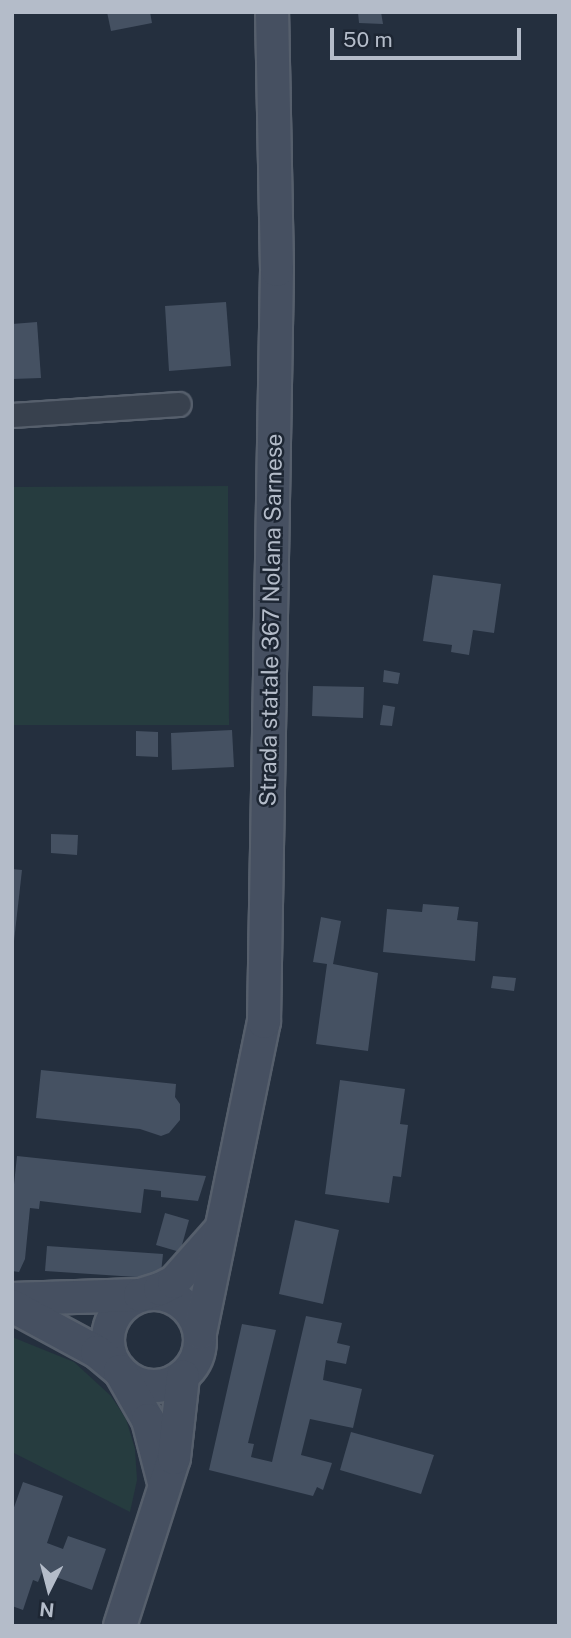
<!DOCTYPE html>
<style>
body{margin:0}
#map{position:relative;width:571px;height:1638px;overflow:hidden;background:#242f3e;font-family:"Public Sans",sans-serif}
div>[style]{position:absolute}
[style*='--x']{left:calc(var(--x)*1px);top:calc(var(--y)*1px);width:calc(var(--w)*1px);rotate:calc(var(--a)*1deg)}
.green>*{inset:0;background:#263c3f}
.building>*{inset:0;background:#455162}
.roads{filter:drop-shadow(2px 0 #565f6c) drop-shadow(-2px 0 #565f6c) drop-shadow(0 2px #565f6c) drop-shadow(0 -2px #565f6c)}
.street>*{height:23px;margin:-11.5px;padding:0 11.5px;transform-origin:11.5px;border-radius:11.5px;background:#38414e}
.secondary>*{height:32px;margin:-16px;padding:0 16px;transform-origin:16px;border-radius:16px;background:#465061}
.secondary>.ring{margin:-16px;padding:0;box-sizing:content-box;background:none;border:32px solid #465061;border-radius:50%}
span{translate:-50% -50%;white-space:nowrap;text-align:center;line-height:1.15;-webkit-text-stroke:5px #1d2633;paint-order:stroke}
.street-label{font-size:23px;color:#b4bcc9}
.frame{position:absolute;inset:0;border:14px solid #b4bcc9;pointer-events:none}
.north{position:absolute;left:14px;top:1554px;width:70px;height:70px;-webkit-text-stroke:5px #1d2633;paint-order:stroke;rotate:186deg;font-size:19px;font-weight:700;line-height:28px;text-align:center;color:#b4bcc9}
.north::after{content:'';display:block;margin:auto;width:24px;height:32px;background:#b4bcc9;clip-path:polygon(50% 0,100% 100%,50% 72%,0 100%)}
.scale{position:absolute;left:330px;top:28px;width:191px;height:32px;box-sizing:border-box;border:4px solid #b4bcc9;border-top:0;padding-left:9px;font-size:21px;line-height:24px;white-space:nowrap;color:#b4bcc9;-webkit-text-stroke:5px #1d2633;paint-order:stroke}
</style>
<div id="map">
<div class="green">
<div style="clip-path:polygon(228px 486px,229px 725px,12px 725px,12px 487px)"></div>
<div style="clip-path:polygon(12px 1337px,74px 1362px,111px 1396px,126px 1419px,135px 1449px,137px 1480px,130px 1512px,12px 1452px)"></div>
</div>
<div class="building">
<div style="clip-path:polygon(107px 12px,150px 12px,152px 23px,111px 31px)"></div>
<div style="clip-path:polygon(358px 12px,381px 12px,383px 24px,359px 23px)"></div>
<div style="clip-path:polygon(226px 302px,231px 366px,169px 371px,165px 306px)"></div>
<div style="clip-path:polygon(37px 322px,41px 378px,12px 379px,12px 324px)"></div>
<div style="clip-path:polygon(433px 575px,501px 584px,494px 633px,473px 630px,469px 655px,451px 652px,452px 645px,423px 641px)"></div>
<div style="clip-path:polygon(384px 670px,400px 673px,398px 684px,383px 682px)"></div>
<div style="clip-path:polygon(313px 686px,364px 687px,363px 718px,312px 716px)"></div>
<div style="clip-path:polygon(383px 705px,395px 707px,392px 726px,380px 725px)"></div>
<div style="clip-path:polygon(232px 730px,234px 767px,172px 770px,171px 733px)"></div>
<div style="clip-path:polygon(136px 731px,158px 732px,158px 757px,136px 756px)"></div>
<div style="clip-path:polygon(51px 834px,78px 835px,77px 855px,51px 853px)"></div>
<div style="clip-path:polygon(12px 869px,22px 870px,14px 941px,12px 941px)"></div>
<div style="clip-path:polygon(423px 904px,459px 907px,457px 920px,478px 922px,475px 961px,383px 952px,387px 909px,422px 912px)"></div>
<div style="clip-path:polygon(321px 917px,341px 921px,333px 964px,378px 973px,368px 1051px,316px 1044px,327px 964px,313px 962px)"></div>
<div style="clip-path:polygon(493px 976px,516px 978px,514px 991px,491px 988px)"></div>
<div style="clip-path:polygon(41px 1070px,176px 1084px,175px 1097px,180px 1104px,180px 1120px,169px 1133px,161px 1136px,140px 1129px,36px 1118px)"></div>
<div style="clip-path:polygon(340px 1080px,405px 1089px,400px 1124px,408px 1125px,401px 1177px,393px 1176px,389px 1203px,325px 1194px)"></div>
<div style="clip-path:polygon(17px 1156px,206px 1176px,198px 1201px,161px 1197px,161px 1191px,144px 1189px,141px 1213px,40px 1201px,39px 1209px,30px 1208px,25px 1259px,19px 1272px,12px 1271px,12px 1203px)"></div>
<div style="clip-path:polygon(165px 1213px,189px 1220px,180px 1252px,156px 1245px)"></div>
<div style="clip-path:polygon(295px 1220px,339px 1230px,323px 1304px,279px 1294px)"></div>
<div style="clip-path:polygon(47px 1246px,163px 1254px,161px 1273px,136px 1277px,45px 1271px)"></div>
<div style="clip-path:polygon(306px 1316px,342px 1323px,337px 1343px,350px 1346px,346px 1364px,326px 1360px,323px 1380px,362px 1389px,353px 1428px,310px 1419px,301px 1455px,332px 1463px,323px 1490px,317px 1487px,313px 1496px,209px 1470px,242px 1324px,276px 1330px,248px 1443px,254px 1444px,251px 1457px,272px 1462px)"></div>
<div style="clip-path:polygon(351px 1432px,434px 1455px,421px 1494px,340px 1470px)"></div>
<div style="clip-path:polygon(23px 1482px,63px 1496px,47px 1543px,63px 1549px,68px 1536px,106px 1549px,92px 1590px,42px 1572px,38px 1582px,33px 1580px,23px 1610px,12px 1606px,12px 1513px)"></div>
</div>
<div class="roads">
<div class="street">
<div style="--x:12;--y:415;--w:167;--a:-3.8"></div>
</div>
<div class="secondary">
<div class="ring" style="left:108px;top:1294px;width:60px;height:60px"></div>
<div style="--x:12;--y:1299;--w:128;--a:-1.8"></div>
<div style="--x:140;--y:1295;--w:21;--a:-17"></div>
<div style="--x:160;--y:1289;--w:16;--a:-27"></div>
<div style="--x:174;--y:1282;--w:71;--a:-48.4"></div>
<div style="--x:12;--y:1306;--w:97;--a:28.4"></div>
<div style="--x:97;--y:1352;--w:30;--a:40"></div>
<div style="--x:120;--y:1371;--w:56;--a:60.3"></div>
<div style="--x:148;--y:1420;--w:61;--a:75.7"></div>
<div style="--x:200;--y:1333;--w:318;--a:-78.4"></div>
<div style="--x:264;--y:1022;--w:752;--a:-89.01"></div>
<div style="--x:277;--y:270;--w:258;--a:-91.1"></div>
<div style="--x:120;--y:1626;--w:176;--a:-72.2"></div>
<div style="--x:174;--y:1458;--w:82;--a:-83.7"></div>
</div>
</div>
<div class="street-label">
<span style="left:271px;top:620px;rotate:-89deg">Strada statale 367 Nolana Sarnese</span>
</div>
<div class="frame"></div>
<div class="north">N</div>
<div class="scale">50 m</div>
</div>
